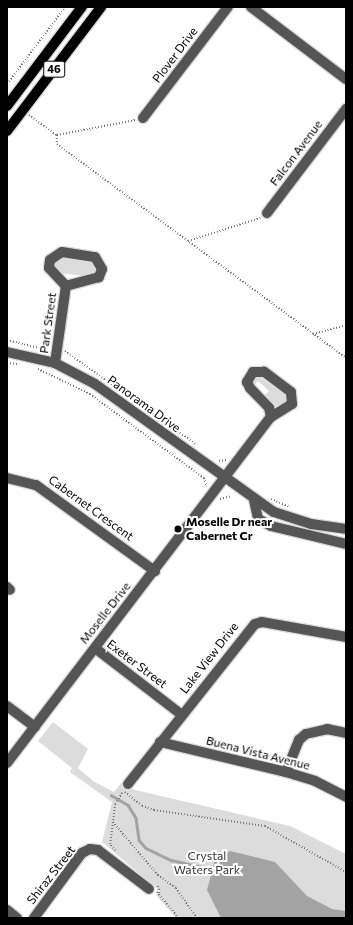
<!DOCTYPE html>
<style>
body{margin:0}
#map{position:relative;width:353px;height:925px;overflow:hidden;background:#fff;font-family:Commissioner,sans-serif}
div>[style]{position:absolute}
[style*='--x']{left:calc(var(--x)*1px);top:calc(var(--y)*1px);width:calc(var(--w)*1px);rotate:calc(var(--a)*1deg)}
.green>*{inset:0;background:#dcdcdc}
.water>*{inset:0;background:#a3a3a3}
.stream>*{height:2.5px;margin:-1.25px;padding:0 1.25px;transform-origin:1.25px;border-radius:1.25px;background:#a3a3a3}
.path>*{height:1.5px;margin-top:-0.75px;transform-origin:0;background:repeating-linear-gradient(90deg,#777 0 1px,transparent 0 3px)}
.roads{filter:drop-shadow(1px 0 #dbdbdb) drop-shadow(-1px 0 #dbdbdb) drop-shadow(0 1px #dbdbdb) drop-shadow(0 -1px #dbdbdb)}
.minor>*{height:10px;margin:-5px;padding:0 5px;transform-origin:5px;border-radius:5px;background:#555}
.major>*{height:10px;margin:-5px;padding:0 5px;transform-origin:5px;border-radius:5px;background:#000}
.dots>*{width:11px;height:11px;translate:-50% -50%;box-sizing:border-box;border:2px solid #fff;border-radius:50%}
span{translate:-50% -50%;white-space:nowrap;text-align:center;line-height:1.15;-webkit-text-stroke:4px #fff;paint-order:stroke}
.shield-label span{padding:1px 3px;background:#fff;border:1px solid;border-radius:3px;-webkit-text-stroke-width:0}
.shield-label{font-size:11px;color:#000;font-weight:700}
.street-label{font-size:12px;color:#000}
.poi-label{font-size:12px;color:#000;font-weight:700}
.left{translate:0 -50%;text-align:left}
.park-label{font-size:12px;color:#333}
.frame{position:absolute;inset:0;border:8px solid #000;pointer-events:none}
</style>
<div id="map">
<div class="green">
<div style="clip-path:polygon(64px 258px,94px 261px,97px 272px,93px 277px,59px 273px,54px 270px,54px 262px)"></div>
<div style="clip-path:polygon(257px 375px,288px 397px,287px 403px,273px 407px,263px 397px,269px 391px,258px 381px,252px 387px)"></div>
<div style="clip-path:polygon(53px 722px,88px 749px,78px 768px,93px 781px,114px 792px,122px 782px,135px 790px,290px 826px,346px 854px,346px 918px,176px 918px,156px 895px,160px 891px,102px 842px,112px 802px,70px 772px,72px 768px,38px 741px)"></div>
</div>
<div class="water">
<div style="clip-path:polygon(230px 851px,275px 862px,307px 896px,332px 909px,346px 911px,346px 918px,221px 918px,207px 890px,215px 860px)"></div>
</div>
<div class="stream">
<div style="--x:111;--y:795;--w:20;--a:30"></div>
<div style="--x:128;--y:805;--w:15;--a:58"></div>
<div style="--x:136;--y:818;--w:22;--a:82"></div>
<div style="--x:139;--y:840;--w:11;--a:49"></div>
<div style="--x:146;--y:848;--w:28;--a:26"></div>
<div style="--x:171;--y:860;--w:42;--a:12.4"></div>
</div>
<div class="path">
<div style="--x:7;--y:84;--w:96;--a:-53"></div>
<div style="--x:29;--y:115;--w:34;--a:36"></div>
<div style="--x:57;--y:135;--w:80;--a:-10.8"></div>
<div style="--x:57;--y:135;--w:9;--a:90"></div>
<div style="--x:57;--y:144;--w:360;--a:36.5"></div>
<div style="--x:188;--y:241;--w:76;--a:-17.7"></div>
<div style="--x:313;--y:334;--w:34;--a:-15"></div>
<div style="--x:7;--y:340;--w:34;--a:14"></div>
<div style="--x:40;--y:348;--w:9;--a:-21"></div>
<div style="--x:65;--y:351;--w:161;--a:35.4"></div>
<div style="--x:7;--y:363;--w:10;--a:6"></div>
<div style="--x:38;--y:369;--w:58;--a:25.7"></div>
<div style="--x:90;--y:394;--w:142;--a:36.4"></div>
<div style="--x:204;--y:478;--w:9;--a:72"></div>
<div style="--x:219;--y:461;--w:7;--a:-8"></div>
<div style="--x:220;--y:499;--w:12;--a:-14"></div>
<div style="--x:271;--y:499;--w:21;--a:23"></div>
<div style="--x:125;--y:792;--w:22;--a:39"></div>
<div style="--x:142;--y:806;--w:13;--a:18"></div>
<div style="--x:154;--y:810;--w:112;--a:8.2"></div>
<div style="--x:265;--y:826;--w:93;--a:29.6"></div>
<div style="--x:113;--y:822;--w:70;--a:49.7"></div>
<div style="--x:158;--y:875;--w:22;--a:36"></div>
<div style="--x:176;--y:888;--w:37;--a:55"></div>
<div style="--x:115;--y:851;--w:9;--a:-126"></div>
<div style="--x:110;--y:844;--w:40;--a:-82.9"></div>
<div style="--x:115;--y:804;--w:15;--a:-58"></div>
<div style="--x:158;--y:886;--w:9;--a:77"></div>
<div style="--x:157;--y:892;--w:34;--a:50"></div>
</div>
<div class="roads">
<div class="minor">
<div style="--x:251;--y:7;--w:119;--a:37.2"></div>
<div style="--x:143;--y:118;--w:140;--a:-52.6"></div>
<div style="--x:267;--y:213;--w:131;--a:-52.8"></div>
<div style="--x:62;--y:252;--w:33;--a:9"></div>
<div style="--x:95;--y:257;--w:14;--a:60"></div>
<div style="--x:102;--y:269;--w:9;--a:111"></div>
<div style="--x:99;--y:277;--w:34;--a:165"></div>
<div style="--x:66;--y:286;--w:25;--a:-133"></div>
<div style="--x:49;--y:268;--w:8;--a:-83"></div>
<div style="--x:50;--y:260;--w:14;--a:-34"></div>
<div style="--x:7;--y:352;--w:49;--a:12.9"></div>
<div style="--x:55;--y:363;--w:45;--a:27.7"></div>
<div style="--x:95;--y:384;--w:220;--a:35.6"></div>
<div style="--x:274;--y:512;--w:39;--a:18"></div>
<div style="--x:311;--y:524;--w:35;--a:8"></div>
<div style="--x:55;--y:363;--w:78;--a:-81.9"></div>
<div style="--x:7;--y:478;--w:30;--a:14"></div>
<div style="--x:36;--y:485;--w:147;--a:35.9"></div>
<div style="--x:254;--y:500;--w:19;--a:78"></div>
<div style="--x:258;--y:519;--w:15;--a:28"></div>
<div style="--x:271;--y:526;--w:77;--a:13.5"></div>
<div style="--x:7;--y:587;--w:4;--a:45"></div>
<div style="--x:95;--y:648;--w:110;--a:37.6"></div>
<div style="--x:7;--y:706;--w:35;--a:37"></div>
<div style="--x:160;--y:742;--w:130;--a:13.4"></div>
<div style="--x:286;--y:772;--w:30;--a:17"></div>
<div style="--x:315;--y:781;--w:35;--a:27"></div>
<div style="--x:7;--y:763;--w:435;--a:-52.7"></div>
<div style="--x:271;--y:417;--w:25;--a:-32"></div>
<div style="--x:292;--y:404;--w:12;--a:-95"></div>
<div style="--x:291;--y:392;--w:34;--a:-143"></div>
<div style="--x:264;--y:372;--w:11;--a:180"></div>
<div style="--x:253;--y:372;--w:12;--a:121"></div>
<div style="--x:247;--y:382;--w:7;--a:63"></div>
<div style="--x:250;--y:388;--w:28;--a:46"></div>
<div style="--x:269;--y:408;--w:9;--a:77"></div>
<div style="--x:286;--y:772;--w:35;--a:-68"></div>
<div style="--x:299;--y:740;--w:9;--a:-41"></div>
<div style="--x:306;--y:734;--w:22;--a:-13"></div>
<div style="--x:327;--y:729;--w:19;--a:12"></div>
<div style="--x:128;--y:784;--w:204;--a:-51.6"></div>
<div style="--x:255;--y:624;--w:7;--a:-16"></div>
<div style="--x:262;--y:622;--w:85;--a:10.1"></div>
<div style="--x:7;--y:910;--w:13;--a:39"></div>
<div style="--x:34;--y:918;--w:81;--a:-53.6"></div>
<div style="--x:82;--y:853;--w:9;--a:-27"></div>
<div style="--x:90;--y:849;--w:8;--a:7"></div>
<div style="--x:98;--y:850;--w:64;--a:37.4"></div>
</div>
<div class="major">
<div style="--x:7;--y:106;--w:124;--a:-52.9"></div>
<div style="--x:7;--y:131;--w:156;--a:-52.8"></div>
</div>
</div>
<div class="dots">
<div style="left:178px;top:529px;background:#000"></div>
</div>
<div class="shield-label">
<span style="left:54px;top:69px">46</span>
</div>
<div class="street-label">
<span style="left:175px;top:55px;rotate:-53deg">Plover Drive</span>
<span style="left:296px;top:153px;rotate:-53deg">Falcon Avenue</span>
<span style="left:48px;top:323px;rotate:-82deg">Park Street</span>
<span style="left:144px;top:404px;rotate:36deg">Panorama Drive</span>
<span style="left:91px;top:508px;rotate:36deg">Cabernet Crescent</span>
<span style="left:105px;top:613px;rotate:-52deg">Moselle Drive</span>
<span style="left:209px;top:658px;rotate:-52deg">Lake View Drive</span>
<span style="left:137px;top:664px;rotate:37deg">Exeter Street</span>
<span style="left:258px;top:753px;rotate:14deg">Buena Vista Avenue</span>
<span style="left:51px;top:875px;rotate:-52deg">Shiraz Street</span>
</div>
<div class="poi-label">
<span class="left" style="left:186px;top:529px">Moselle Dr near<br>Cabernet Cr</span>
</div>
<div class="park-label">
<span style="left:207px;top:863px">Crystal<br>Waters Park</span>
</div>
<div class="frame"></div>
</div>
